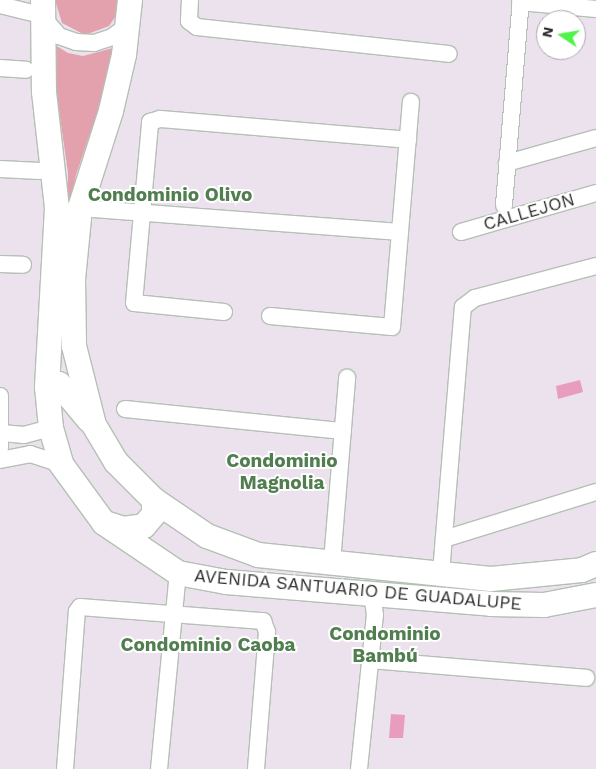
<!DOCTYPE html>
<meta charset="utf-8">
<style>
body{margin:0}
#map{position:relative;width:596px;height:769px;overflow:hidden;background:#ebe2ee;font-family:"Work Sans",sans-serif}
div>[style]{position:absolute}
[style*='--x']{left:calc(var(--x)*1px);top:calc(var(--y)*1px);width:calc(var(--w)*1px);rotate:calc(var(--a)*1deg)}
.green>*{inset:0;background:#e2a1ad}
.pitch>*{inset:0;background:#e99dbe}
.roads{filter:drop-shadow(1px 0 #b5c0b5) drop-shadow(-1px 0 #b5c0b5) drop-shadow(0 1px #b5c0b5) drop-shadow(0 -1px #b5c0b5)}
.street>*{height:16px;margin:-8px;padding:0 8px;transform-origin:8px;border-radius:8px;background:#fff}
.secondary>*{height:24px;margin:-12px;padding:0 12px;transform-origin:12px;border-radius:12px;background:#fff}
span{translate:-50% -50%;white-space:nowrap;text-align:center;line-height:1.15;-webkit-text-stroke:4px #fff;paint-order:stroke}
.street-label{font-size:18px;color:#2e2e2e}
.neighbourhood-label{font-size:19px;color:#517e4f;font-weight:700}
.north{position:absolute;left:536px;top:10px;width:50px;height:50px;box-sizing:border-box;background:#fff;border:1px solid #ababab;border-radius:50%;rotate:282deg;font-size:14px;font-weight:700;line-height:20px;text-align:center;color:#2e2e2e}
.north::after{content:'';display:block;margin:auto;width:18px;height:22px;background:#50f449;clip-path:polygon(50% 0,100% 100%,50% 72%,0 100%)}
</style>
<div id="map">
<div class="green">
<div style="clip-path:polygon(55px 0,119px 0,118px 13px,109px 26px,85px 35px,62px 23px)"></div>
<div style="clip-path:polygon(55px 45px,68px 53px,83px 56px,113px 48px,105px 89px,76px 175px,67px 219px,68px 173px,54px 75px)"></div>
</div>
<div class="pitch">
<div style="clip-path:polygon(580px 380px,583px 392px,558px 399px,556px 386px)"></div>
<div style="clip-path:polygon(391px 714px,405px 715px,403px 738px,389px 738px)"></div>
</div>
<div class="roads">
<div class="street">
<div style="--x:190;--y:0;--w:21;--a:93"></div>
<div style="--x:189;--y:21;--w:10;--a:37"></div>
<div style="--x:197;--y:27;--w:253;--a:6.1"></div>
<div style="--x:520;--y:2;--w:76;--a:5.3"></div>
<div style="--x:0;--y:5;--w:42;--a:13.7"></div>
<div style="--x:41;--y:15;--w:28;--a:49"></div>
<div style="--x:59;--y:36;--w:18;--a:19"></div>
<div style="--x:76;--y:42;--w:18;--a:3"></div>
<div style="--x:94;--y:43;--w:19;--a:-18"></div>
<div style="--x:112;--y:37;--w:19;--a:-36"></div>
<div style="--x:0;--y:68;--w:26;--a:4"></div>
<div style="--x:507;--y:163;--w:92;--a:-15.7"></div>
<div style="--x:0;--y:169;--w:40;--a:2.9"></div>
<div style="--x:504;--y:205;--w:206;--a:-85.3"></div>
<div style="--x:80;--y:208;--w:321;--a:4.3"></div>
<div style="--x:461;--y:232;--w:141;--a:-16.1"></div>
<div style="--x:0;--y:264;--w:23;--a:2"></div>
<div style="--x:224;--y:312;--w:90;--a:-174.3"></div>
<div style="--x:134;--y:303;--w:182;--a:-84.9"></div>
<div style="--x:150;--y:122;--w:10;--a:-17"></div>
<div style="--x:160;--y:119;--w:249;--a:4.8"></div>
<div style="--x:270;--y:316;--w:122;--a:5.2"></div>
<div style="--x:392;--y:327;--w:226;--a:-85.2"></div>
<div style="--x:0;--y:396;--w:52;--a:90"></div>
<div style="--x:125;--y:409;--w:219;--a:5.8"></div>
<div style="--x:2;--y:433;--w:22;--a:5"></div>
<div style="--x:24;--y:435;--w:28;--a:-15"></div>
<div style="--x:0;--y:460;--w:31;--a:-11"></div>
<div style="--x:30;--y:454;--w:33;--a:18"></div>
<div style="--x:444;--y:539;--w:159;--a:-17.2"></div>
<div style="--x:332;--y:562;--w:185;--a:-85.3"></div>
<div style="--x:441;--y:573;--w:267;--a:-85.3"></div>
<div style="--x:463;--y:307;--w:15;--a:-37"></div>
<div style="--x:475;--y:298;--w:125;--a:-14.8"></div>
<div style="--x:369;--y:660;--w:218;--a:4.7"></div>
<div style="--x:65;--y:769;--w:158;--a:-85.7"></div>
<div style="--x:77;--y:611;--w:5;--a:-53"></div>
<div style="--x:80;--y:607;--w:184;--a:4.4"></div>
<div style="--x:263;--y:621;--w:12;--a:70"></div>
<div style="--x:267;--y:632;--w:137;--a:94.6"></div>
<div style="--x:159;--y:769;--w:197;--a:-84.5"></div>
<div style="--x:359;--y:769;--w:155;--a:-84.1"></div>
<div style="--x:375;--y:615;--w:22;--a:-98"></div>
</div>
<div class="secondary">
<div style="--x:43;--y:0;--w:92;--a:89.4"></div>
<div style="--x:44;--y:92;--w:117;--a:83.6"></div>
<div style="--x:57;--y:208;--w:179;--a:93.2"></div>
<div style="--x:47;--y:387;--w:41;--a:84.4"></div>
<div style="--x:51;--y:428;--w:37;--a:74"></div>
<div style="--x:61;--y:464;--w:73;--a:53.9"></div>
<div style="--x:104;--y:523;--w:89;--a:34"></div>
<div style="--x:178;--y:573;--w:49;--a:10.6"></div>
<div style="--x:226;--y:582;--w:266;--a:4.7"></div>
<div style="--x:491;--y:604;--w:53;--a:1.1"></div>
<div style="--x:544;--y:605;--w:53;--a:-10.9"></div>
<div style="--x:130;--y:0;--w:55;--a:96.2"></div>
<div style="--x:124;--y:55;--w:57;--a:103.1"></div>
<div style="--x:111;--y:111;--w:102;--a:107.7"></div>
<div style="--x:80;--y:208;--w:72;--a:95.6"></div>
<div style="--x:73;--y:280;--w:66;--a:89.1"></div>
<div style="--x:74;--y:346;--w:81;--a:75.8"></div>
<div style="--x:94;--y:425;--w:43;--a:59.3"></div>
<div style="--x:116;--y:462;--w:54;--a:45"></div>
<div style="--x:154;--y:500;--w:64;--a:34.2"></div>
<div style="--x:207;--y:536;--w:54;--a:20.4"></div>
<div style="--x:258;--y:555;--w:234;--a:5.9"></div>
<div style="--x:491;--y:579;--w:91;--a:-5.6"></div>
<div style="--x:582;--y:570;--w:15;--a:-23"></div>
<div style="--x:47;--y:387;--w:12;--a:-14"></div>
<div style="--x:59;--y:384;--w:47;--a:50.2"></div>
<div style="--x:108;--y:524;--w:16;--a:18"></div>
<div style="--x:123;--y:529;--w:21;--a:-8"></div>
<div style="--x:144;--y:526;--w:16;--a:-50"></div>
<div style="--x:154;--y:514;--w:14;--a:-90"></div>
</div>
</div>
<div class="street-label">
<span style="left:529px;top:212px;rotate:-16deg">CALLEJON</span>
<span style="left:358px;top:590px;rotate:5deg">AVENIDA SANTUARIO DE GUADALUPE</span>
</div>
<div class="neighbourhood-label">
<span style="left:170px;top:195px">Condominio Olivo</span>
<span style="left:282px;top:472px">Condominio<br>Magnolia</span>
<span style="left:385px;top:645px">Condominio<br>Bambú</span>
<span style="left:208px;top:645px">Condominio Caoba</span>
</div>
<div class="north">N</div>
</div>
